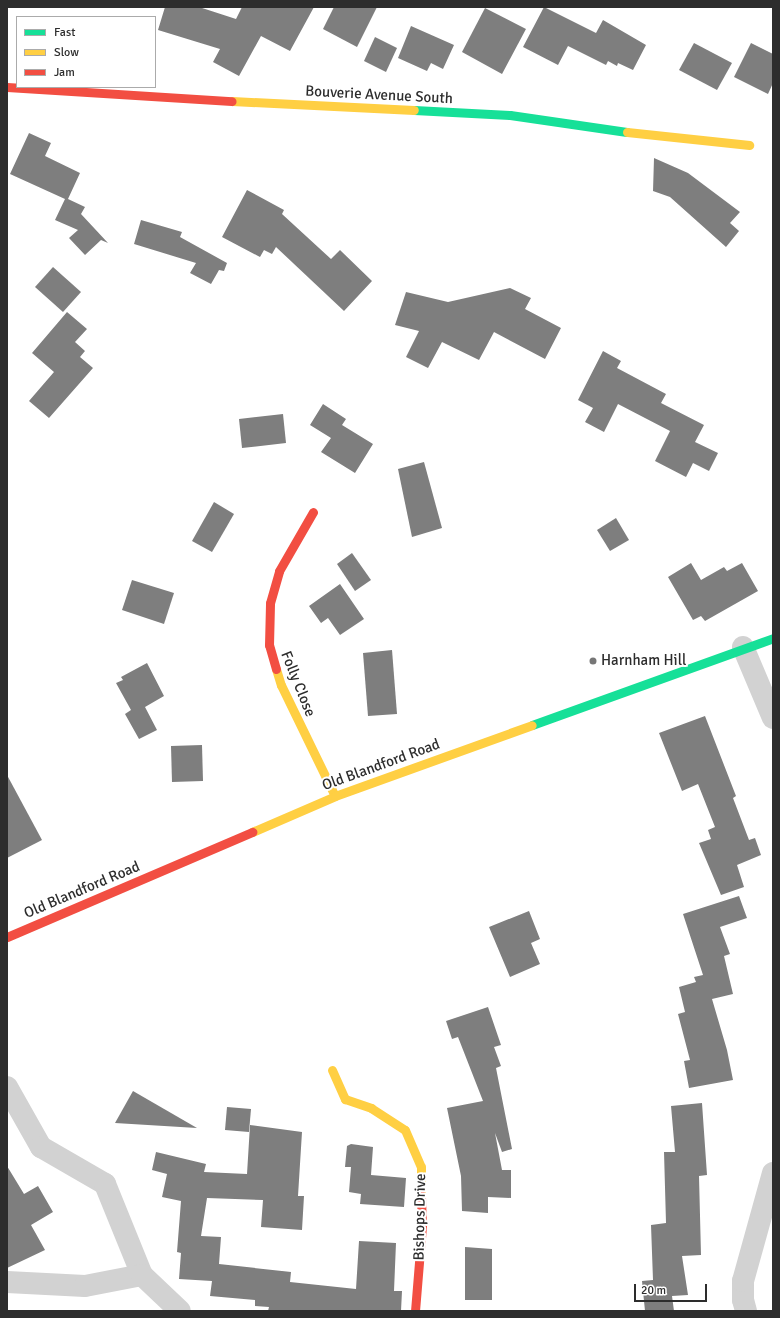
<!DOCTYPE html>
<style>
body{margin:0}
#map{position:relative;width:780px;height:1318px;overflow:hidden;background:#fff;font-family:Signika,sans-serif}
div>[style]{position:absolute}
[style*='--x']{left:calc(var(--x)*1px);top:calc(var(--y)*1px);width:calc(var(--w)*1px);rotate:calc(var(--a)*1deg)}
.building>*{inset:0;background:#7e7e7e}
.street>*{height:22px;margin:-11px;padding:0 11px;transform-origin:11px;border-radius:11px;background:#d2d2d2}
.fast>*{height:9px;margin:-4.5px;padding:0 4.5px;transform-origin:4.5px;border-radius:4.5px;background:#16e098}
.slow>*{height:9px;margin:-4.5px;padding:0 4.5px;transform-origin:4.5px;border-radius:4.5px;background:#ffcf43}
.jam>*{height:9px;margin:-4.5px;padding:0 4.5px;transform-origin:4.5px;border-radius:4.5px;background:#f24e42}
.dots>*{width:11px;height:11px;translate:-50% -50%;box-sizing:border-box;border:2px solid #fff;border-radius:50%}
span{translate:-50% -50%;white-space:nowrap;text-align:center;line-height:1.15;-webkit-text-stroke:4px #fff;paint-order:stroke}
.street-label{font-size:15px;color:#2d2d2d}
.poi-label{font-size:15px;color:#2d2d2d}
.left{translate:0 -50%;text-align:left}
.frame{position:absolute;inset:0;border:8px solid #2d2d2d;pointer-events:none}
.legend{position:absolute;left:16px;top:16px;width:140px;height:72px;box-sizing:border-box;background:#fff;border:1px solid #ababab;margin:0;padding:5px 7px;list-style:none;font-size:12px;color:#2d2d2d}
.legend li{display:flex;align-items:center;gap:8px;height:20px}
.legend b{width:20px;border:1px solid #ababab}
.scale{position:absolute;left:634px;top:1284px;width:73px;height:18px;box-sizing:border-box;border:2px solid #2d2d2d;border-top:0;padding-left:5px;font-size:12px;line-height:14px;white-space:nowrap;color:#2d2d2d;-webkit-text-stroke:3px #fff;paint-order:stroke}
</style>
<div id="map">
<div class="building">
<div style="clip-path:polygon(165px 7px,199px 7px,236px 19px,242px 7px,314px 7px,290px 51px,261px 36px,239px 76px,213px 62px,220px 49px,158px 30px)"></div>
<div style="clip-path:polygon(334px 7px,377px 7px,357px 47px,323px 29px)"></div>
<div style="clip-path:polygon(544px 7px,596px 33px,603px 20px,646px 45px,633px 70px,618px 63px,617px 66px,608px 61px,606px 65px,568px 46px,558px 65px,523px 47px)"></div>
<div style="clip-path:polygon(485px 8px,526px 29px,502px 74px,462px 52px)"></div>
<div style="clip-path:polygon(411px 26px,454px 45px,443px 69px,431px 63px,427px 71px,398px 58px)"></div>
<div style="clip-path:polygon(375px 37px,397px 48px,386px 72px,364px 61px)"></div>
<div style="clip-path:polygon(694px 43px,732px 63px,717px 90px,679px 70px)"></div>
<div style="clip-path:polygon(751px 43px,773px 54px,773px 83px,768px 94px,734px 77px)"></div>
<div style="clip-path:polygon(29px 133px,51px 143px,45px 156px,80px 173px,68px 199px,85px 207px,81px 214px,108px 243px,101px 240px,85px 255px,69px 238px,78px 230px,55px 220px,65px 199px,10px 174px)"></div>
<div style="clip-path:polygon(654px 158px,688px 173px,740px 212px,730px 223px,739px 231px,726px 247px,670px 197px,653px 191px)"></div>
<div style="clip-path:polygon(247px 190px,284px 210px,282px 214px,331px 259px,340px 250px,372px 281px,344px 311px,276px 247px,272px 254px,264px 250px,260px 257px,222px 237px)"></div>
<div style="clip-path:polygon(141px 220px,182px 232px,180px 237px,227px 263px,224px 271px,219px 270px,211px 284px,190px 273px,196px 263px,134px 244px)"></div>
<div style="clip-path:polygon(53px 267px,81px 292px,63px 312px,35px 287px)"></div>
<div style="clip-path:polygon(510px 288px,531px 298px,525px 309px,561px 328px,545px 359px,494px 332px,479px 360px,442px 342px,428px 368px,406px 357px,419px 331px,395px 325px,406px 292px,448px 302px)"></div>
<div style="clip-path:polygon(67px 312px,87px 329px,75px 342px,85px 351px,80px 357px,93px 368px,49px 418px,29px 401px,54px 372px,32px 353px)"></div>
<div style="clip-path:polygon(603px 351px,621px 361px,617px 368px,666px 394px,661px 403px,704px 425px,695px 442px,718px 453px,709px 471px,693px 463px,686px 477px,655px 461px,670px 431px,618px 404px,604px 432px,585px 422px,593px 408px,578px 400px)"></div>
<div style="clip-path:polygon(323px 404px,346px 419px,342px 425px,373px 444px,355px 473px,321px 452px,331px 438px,310px 425px)"></div>
<div style="clip-path:polygon(283px 414px,286px 443px,242px 448px,239px 419px)"></div>
<div style="clip-path:polygon(424px 462px,442px 528px,412px 537px,398px 469px)"></div>
<div style="clip-path:polygon(214px 502px,234px 514px,212px 552px,192px 541px)"></div>
<div style="clip-path:polygon(616px 518px,629px 540px,610px 551px,597px 530px)"></div>
<div style="clip-path:polygon(352px 553px,371px 580px,355px 591px,337px 564px)"></div>
<div style="clip-path:polygon(691px 563px,701px 580px,724px 567px,727px 571px,742px 563px,758px 591px,705px 621px,701px 616px,693px 620px,668px 577px)"></div>
<div style="clip-path:polygon(132px 580px,174px 593px,164px 624px,122px 610px)"></div>
<div style="clip-path:polygon(340px 584px,364px 619px,340px 635px,328px 618px,321px 623px,309px 606px)"></div>
<div style="clip-path:polygon(392px 650px,397px 714px,368px 716px,363px 653px)"></div>
<div style="clip-path:polygon(147px 663px,164px 696px,145px 707px,157px 730px,139px 739px,125px 714px,131px 710px,116px 683px,123px 680px,121px 677px)"></div>
<div style="clip-path:polygon(705px 716px,736px 796px,733px 798px,749px 840px,755px 838px,761px 855px,737px 865px,744px 887px,721px 895px,699px 843px,711px 839px,708px 830px,715px 827px,698px 784px,682px 791px,659px 733px)"></div>
<div style="clip-path:polygon(202px 745px,203px 781px,172px 782px,171px 746px)"></div>
<div style="clip-path:polygon(7px 775px,42px 840px,7px 858px)"></div>
<div style="clip-path:polygon(739px 896px,747px 918px,720px 927px,730px 954px,724px 956px,733px 994px,712px 999px,727px 1050px,733px 1080px,689px 1088px,684px 1061px,690px 1060px,678px 1014px,685px 1012px,679px 987px,696px 982px,694px 977px,703px 975px,683px 914px)"></div>
<div style="clip-path:polygon(529px 911px,540px 939px,531px 943px,540px 964px,510px 977px,489px 927px)"></div>
<div style="clip-path:polygon(488px 1007px,501px 1045px,494px 1047px,501px 1066px,496px 1068px,512px 1149px,502px 1152px,495px 1133px,502px 1170px,511px 1170px,511px 1198px,488px 1197px,488px 1213px,462px 1211px,461px 1176px,447px 1108px,483px 1101px,458px 1037px,452px 1039px,446px 1021px)"></div>
<div style="clip-path:polygon(133px 1091px,197px 1128px,115px 1123px)"></div>
<div style="clip-path:polygon(702px 1103px,707px 1175px,699px 1176px,701px 1255px,682px 1256px,688px 1295px,672px 1296px,674px 1311px,645px 1311px,642px 1281px,653px 1280px,651px 1225px,666px 1223px,664px 1152px,675px 1152px,671px 1106px)"></div>
<div style="clip-path:polygon(227px 1107px,251px 1109px,249px 1132px,225px 1130px)"></div>
<div style="clip-path:polygon(250px 1125px,302px 1132px,298px 1196px,304px 1196px,302px 1230px,261px 1227px,263px 1200px,207px 1198px,201px 1236px,221px 1237px,219px 1264px,291px 1272px,290px 1282px,356px 1289px,359px 1241px,396px 1243px,394px 1291px,402px 1291px,401px 1311px,268px 1311px,269px 1307px,255px 1306px,255px 1300px,210px 1296px,212px 1281px,179px 1279px,181px 1253px,177px 1252px,181px 1201px,162px 1197px,167px 1174px,152px 1170px,156px 1152px,206px 1164px,204px 1172px,247px 1174px)"></div>
<div style="clip-path:polygon(351px 1144px,373px 1147px,371px 1175px,406px 1178px,404px 1207px,360px 1204px,361px 1194px,349px 1192px,351px 1167px,345px 1167px,347px 1146px)"></div>
<div style="clip-path:polygon(7px 1166px,24px 1194px,38px 1186px,53px 1212px,31px 1225px,45px 1250px,7px 1268px)"></div>
<div style="clip-path:polygon(465px 1247px,492px 1249px,492px 1300px,465px 1300px)"></div>
</div>
<div class="street">
<div style="--x:743;--y:647;--w:77;--a:67.1"></div>
<div style="--x:7;--y:1087;--w:69;--a:60.5"></div>
<div style="--x:41;--y:1147;--w:74;--a:30"></div>
<div style="--x:105;--y:1184;--w:98;--a:67.9"></div>
<div style="--x:7;--y:1282;--w:78;--a:2.9"></div>
<div style="--x:85;--y:1286;--w:58;--a:-10.9"></div>
<div style="--x:142;--y:1275;--w:52;--a:43.5"></div>
<div style="--x:746;--y:1311;--w:11;--a:-105"></div>
<div style="--x:743;--y:1300;--w:19;--a:-90"></div>
<div style="--x:743;--y:1281;--w:112;--a:-74.5"></div>
</div>
<div class="fast">
<div style="--x:414;--y:110;--w:96;--a:3"></div>
<div style="--x:510;--y:115;--w:118;--a:8.3"></div>
<div style="--x:532;--y:725;--w:256;--a:-19.8"></div>
</div>
<div class="slow">
<div style="--x:232;--y:101;--w:182;--a:2.8"></div>
<div style="--x:627;--y:132;--w:123;--a:6.1"></div>
<div style="--x:276;--y:669;--w:17;--a:73"></div>
<div style="--x:281;--y:685;--w:123;--a:64.1"></div>
<div style="--x:252;--y:832;--w:90;--a:-23.4"></div>
<div style="--x:335;--y:796;--w:209;--a:-19.8"></div>
<div style="--x:332;--y:1070;--w:32;--a:66"></div>
<div style="--x:345;--y:1099;--w:28;--a:19"></div>
<div style="--x:371;--y:1108;--w:40;--a:32.9"></div>
<div style="--x:405;--y:1130;--w:40;--a:66.6"></div>
<div style="--x:421;--y:1167;--w:28;--a:90"></div>
</div>
<div class="jam">
<div style="--x:7;--y:87;--w:225;--a:3.6"></div>
<div style="--x:276;--y:669;--w:25;--a:-106"></div>
<div style="--x:269;--y:645;--w:42;--a:-88.6"></div>
<div style="--x:270;--y:603;--w:33;--a:-74"></div>
<div style="--x:279;--y:571;--w:68;--a:-60"></div>
<div style="--x:7;--y:937;--w:267;--a:-23.2"></div>
<div style="--x:415;--y:1311;--w:85;--a:-85.3"></div>
<div style="--x:422;--y:1226;--w:31;--a:-92"></div>
</div>
<div class="dots">
<div style="left:593px;top:661px;background:#767676"></div>
</div>
<div class="street-label">
<span style="left:379px;top:95px;rotate:3deg">Bouverie Avenue South</span>
<span style="left:298px;top:684px;rotate:68deg">Folly Close</span>
<span style="left:381px;top:765px;rotate:-20deg">Old Blandford Road</span>
<span style="left:82px;top:890px;rotate:-23deg">Old Blandford Road</span>
<span style="left:420px;top:1217px;rotate:-89deg">Bishops Drive</span>
</div>
<div class="poi-label">
<span class="left" style="left:601px;top:661px">Harnham Hill</span>
</div>
<div class="frame"></div>
<ul class="legend">
<li><b style="height:5px;background:#16e098"></b>Fast</li>
<li><b style="height:5px;background:#ffcf43"></b>Slow</li>
<li><b style="height:5px;background:#f24e42"></b>Jam</li>
</ul>
<div class="scale">20 m</div>
</div>
